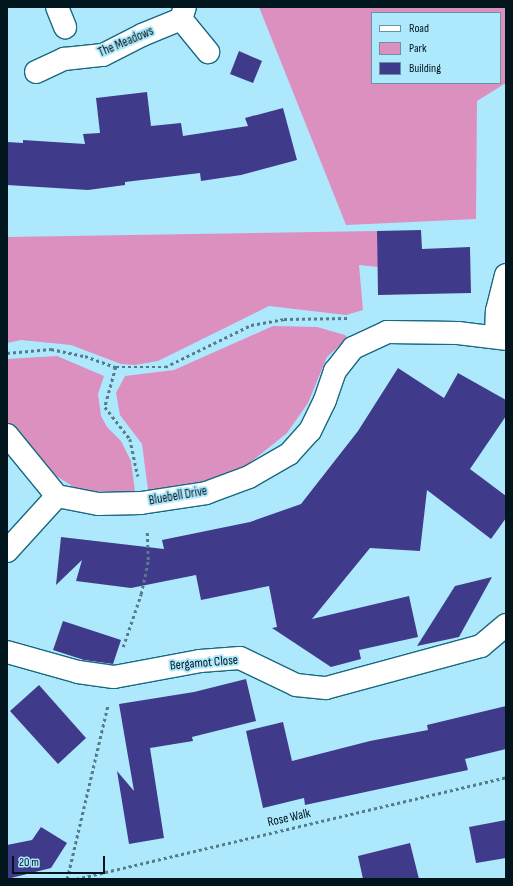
<!DOCTYPE html>
<style>
body{margin:0}
#map{position:relative;width:513px;height:886px;overflow:hidden;background:#aee8fc;font-family:"Sofia Sans Condensed",sans-serif}
div>[style]{position:absolute}
[style*='--x']{left:calc(var(--x)*1px);top:calc(var(--y)*1px);width:calc(var(--w)*1px);rotate:calc(var(--a)*1deg)}
.green>*{inset:0;background:#db90c0}
.building>*{inset:0;background:#3f3b8a}
.path>*{height:2.5px;margin-top:-1.25px;transform-origin:0;background:repeating-linear-gradient(90deg,#557c89 0 3px,transparent 0 6px)}
.roads{filter:drop-shadow(1px 0 #19697f) drop-shadow(-1px 0 #19697f) drop-shadow(0 1px #19697f) drop-shadow(0 -1px #19697f)}
.street>*{height:22px;margin:-11px;padding:0 11px;transform-origin:11px;border-radius:11px;background:#fff}
span{translate:-50% -50%;white-space:nowrap;text-align:center;line-height:1.15;-webkit-text-stroke:4px #aee8fc;paint-order:stroke}
.street-label{font-size:13px;color:#00151c}
.frame{position:absolute;inset:0;border:8px solid #00151c;pointer-events:none}
.legend{position:absolute;left:371px;top:12px;width:130px;height:72px;box-sizing:border-box;background:#aee8fc;border:1px solid #6894a2;margin:0;padding:5px 7px;list-style:none;font-size:12px;color:#00151c}
.legend li{display:flex;align-items:center;gap:8px;height:20px}
.legend b{width:20px;border:1px solid #6894a2}
.scale{position:absolute;left:12px;top:856px;width:93px;height:18px;box-sizing:border-box;border:2px solid #00151c;border-top:0;padding-left:5px;font-size:12px;line-height:14px;white-space:nowrap;color:#00151c;-webkit-text-stroke:3px #aee8fc;paint-order:stroke}
</style>
<div id="map">
<div class="green">
<div style="clip-path:polygon(evenodd,259px 7px,506px 7px,506px 83px,477px 101px,476px 219px,346px 225px,259px 7px,372px 13px,500px 13px,500px 83px,372px 83px,372px 13px)"></div>
<div style="clip-path:polygon(377px 231px,378px 267px,359px 265px,363px 310px,346px 315px,269px 306px,158px 361px,135px 365px,121px 364px,71px 345px,21px 340px,7px 343px,7px 237px)"></div>
<div style="clip-path:polygon(273px 326px,317px 327px,345px 335px,348px 338px,327px 357px,308px 403px,287px 433px,242px 469px,212px 480px,148px 490px,142px 444px,120px 415px,116px 393px,125px 376px,174px 370px)"></div>
<div style="clip-path:polygon(57px 356px,104px 376px,98px 394px,101px 416px,107px 427px,121px 441px,131px 461px,135px 492px,80px 491px,50px 472px,26px 447px,7px 421px,7px 359px)"></div>
</div>
<div class="building">
<div style="clip-path:polygon(239px 51px,262px 61px,253px 83px,230px 74px)"></div>
<div style="clip-path:polygon(147px 92px,151px 126px,181px 123px,183px 136px,248px 126px,245px 118px,283px 108px,297px 160px,241px 175px,201px 181px,200px 173px,125px 182px,125px 185px,88px 190px,7px 185px,7px 142px,23px 143px,23px 140px,85px 144px,83px 134px,100px 133px,96px 98px)"></div>
<div style="clip-path:polygon(421px 230px,422px 249px,470px 247px,471px 293px,378px 295px,377px 231px)"></div>
<div style="clip-path:polygon(398px 368px,444px 398px,458px 373px,506px 400px,506px 416px,470px 469px,506px 496px,506px 518px,491px 539px,427px 490px,420px 551px,370px 548px,312px 619px,409px 596px,418px 637px,359px 650px,361px 659px,331px 667px,272px 628px,277px 627px,269px 586px,201px 600px,196px 575px,131px 588px,76px 581px,82px 560px,56px 585px,61px 537px,164px 549px,162px 540px,250px 522px,301px 504px,358px 431px)"></div>
<div style="clip-path:polygon(492px 577px,459px 637px,417px 646px,455px 586px)"></div>
<div style="clip-path:polygon(63px 621px,121px 640px,113px 664px,84px 660px,53px 650px)"></div>
<div style="clip-path:polygon(246px 679px,256px 721px,192px 737px,193px 741px,150px 748px,164px 838px,129px 844px,117px 771px,134px 791px,119px 704px,194px 692px)"></div>
<div style="clip-path:polygon(39px 685px,86px 738px,58px 764px,10px 711px)"></div>
<div style="clip-path:polygon(506px 706px,506px 749px,465px 759px,468px 770px,305px 805px,304px 798px,263px 808px,246px 731px,283px 722px,292px 761px,370px 741px,428px 730px,427px 725px)"></div>
<div style="clip-path:polygon(506px 820px,506px 858px,476px 863px,469px 827px)"></div>
<div style="clip-path:polygon(41px 827px,67px 843px,51px 868px,7px 879px,7px 845px,32px 840px)"></div>
<div style="clip-path:polygon(410px 843px,419px 879px,363px 879px,358px 856px)"></div>
</div>
<div class="path">
<div style="--x:7;--y:353;--w:44;--a:-5.2"></div>
<div style="--x:51;--y:349;--w:35;--a:12"></div>
<div style="--x:85;--y:356;--w:33;--a:20"></div>
<div style="--x:116;--y:367;--w:49;--a:0"></div>
<div style="--x:165;--y:367;--w:96;--a:-26"></div>
<div style="--x:251;--y:325;--w:34;--a:-10"></div>
<div style="--x:284;--y:319;--w:65;--a:-0.9"></div>
<div style="--x:116;--y:367;--w:41;--a:105.4"></div>
<div style="--x:105;--y:407;--w:41;--a:52"></div>
<div style="--x:130;--y:439;--w:38;--a:78"></div>
<div style="--x:123;--y:647;--w:56;--a:-71.2"></div>
<div style="--x:141;--y:594;--w:35;--a:-78"></div>
<div style="--x:148;--y:560;--w:30;--a:-92"></div>
<div style="--x:67;--y:879;--w:180;--a:-76.8"></div>
<div style="--x:76;--y:879;--w:442;--a:-13.3"></div>
</div>
<div class="roads">
<div class="street">
<div style="--x:57;--y:7;--w:22;--a:68"></div>
<div style="--x:181;--y:19;--w:43;--a:50.7"></div>
<div style="--x:36;--y:72;--w:31;--a:-25"></div>
<div style="--x:64;--y:59;--w:39;--a:-6"></div>
<div style="--x:103;--y:55;--w:44;--a:-27.1"></div>
<div style="--x:142;--y:35;--w:42;--a:-22.3"></div>
<div style="--x:181;--y:19;--w:13;--a:-72"></div>
<div style="--x:496;--y:336;--w:25;--a:-88"></div>
<div style="--x:497;--y:311;--w:37;--a:-76"></div>
<div style="--x:7;--y:435;--w:79;--a:50.7"></div>
<div style="--x:57;--y:496;--w:42;--a:11"></div>
<div style="--x:98;--y:504;--w:43;--a:-1.3"></div>
<div style="--x:141;--y:503;--w:66;--a:-8.7"></div>
<div style="--x:206;--y:493;--w:46;--a:-20.4"></div>
<div style="--x:249;--y:477;--w:46;--a:-29.9"></div>
<div style="--x:289;--y:454;--w:31;--a:-48"></div>
<div style="--x:310;--y:431;--w:34;--a:-64"></div>
<div style="--x:325;--y:400;--w:31;--a:-71"></div>
<div style="--x:335;--y:371;--w:29;--a:-52"></div>
<div style="--x:353;--y:348;--w:38;--a:-25"></div>
<div style="--x:387;--y:332;--w:71;--a:0.8"></div>
<div style="--x:458;--y:333;--w:48;--a:7.1"></div>
<div style="--x:7;--y:551;--w:74;--a:-47.7"></div>
<div style="--x:7;--y:652;--w:74;--a:15.7"></div>
<div style="--x:78;--y:672;--w:36;--a:8"></div>
<div style="--x:114;--y:677;--w:87;--a:-10.5"></div>
<div style="--x:200;--y:661;--w:40;--a:-4.3"></div>
<div style="--x:240;--y:658;--w:62;--a:25.7"></div>
<div style="--x:296;--y:685;--w:30;--a:6"></div>
<div style="--x:326;--y:688;--w:161;--a:-15.2"></div>
<div style="--x:481;--y:646;--w:33;--a:-40"></div>
</div>
</div>
<div class="street-label">
<span style="left:126px;top:42px;rotate:-23deg">The Meadows</span>
<span style="left:178px;top:496px;rotate:-10deg">Bluebell Drive</span>
<span style="left:204px;top:663px;rotate:-5deg">Bergamot Close</span>
<span style="left:289px;top:818px;rotate:-13deg">Rose Walk</span>
</div>
<div class="frame"></div>
<ul class="legend">
<li><b style="height:5px;background:#fff"></b>Road</li>
<li><b style="height:11px;background:#db90c0"></b>Park</li>
<li><b style="height:11px;background:#3f3b8a"></b>Building</li>
</ul>
<div class="scale">20 m</div>
</div>
